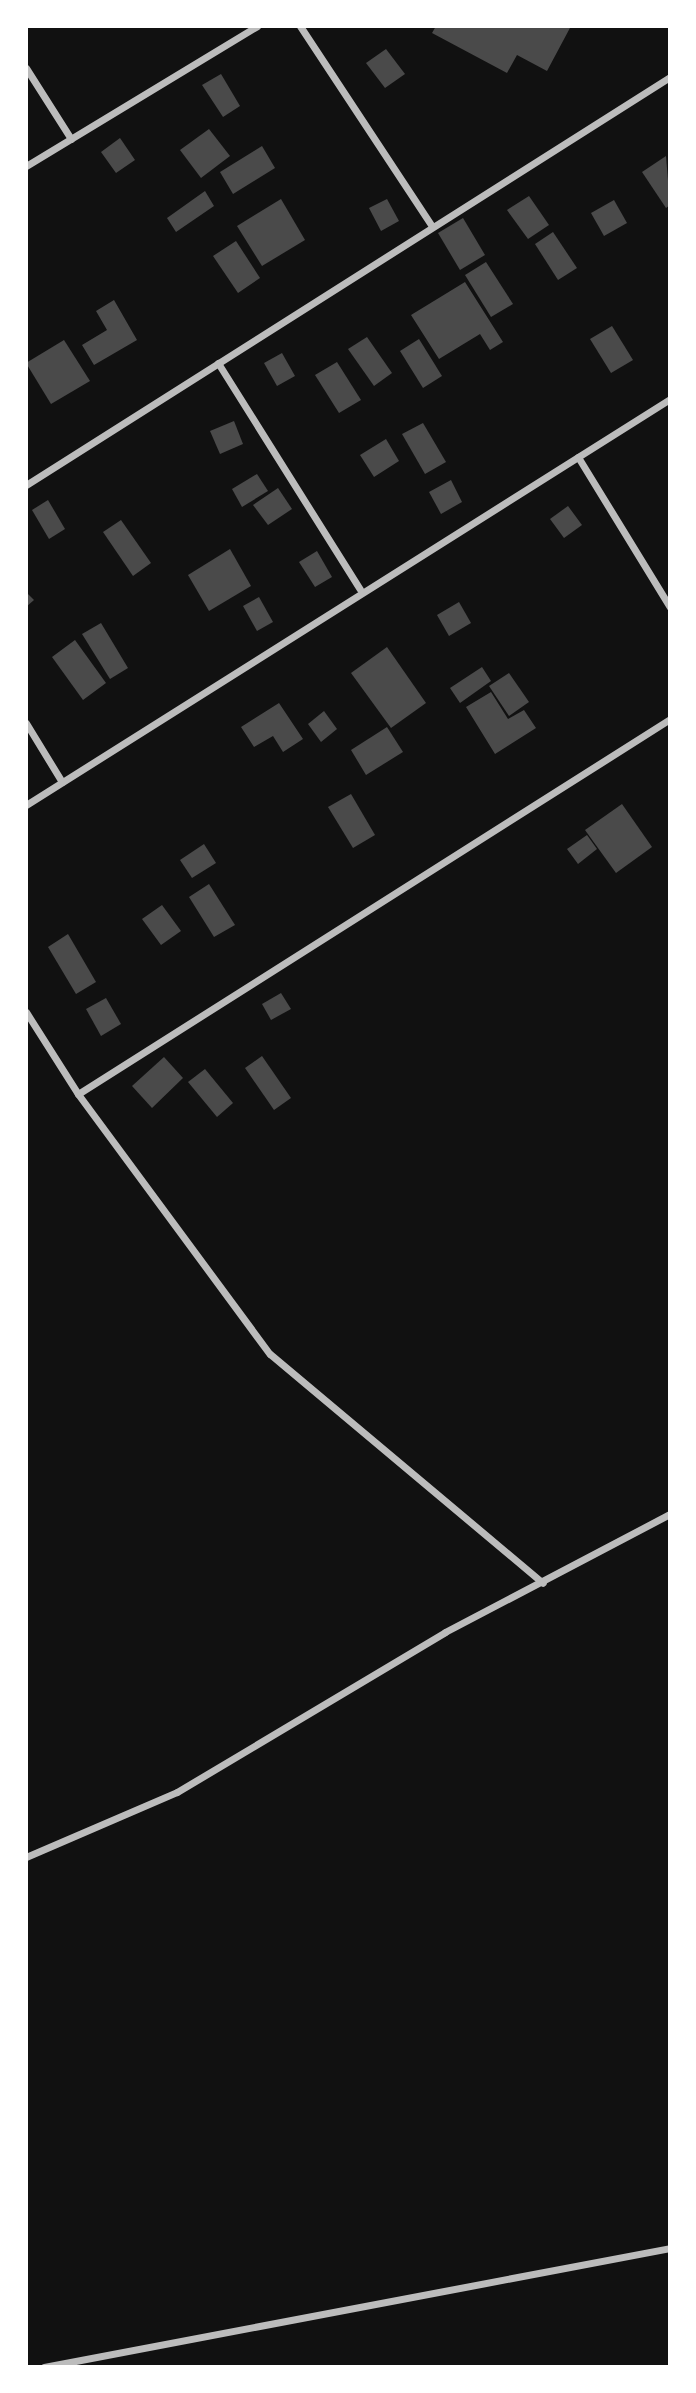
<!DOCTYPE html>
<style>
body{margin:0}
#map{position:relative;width:696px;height:2393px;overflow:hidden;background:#111;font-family:Lato,sans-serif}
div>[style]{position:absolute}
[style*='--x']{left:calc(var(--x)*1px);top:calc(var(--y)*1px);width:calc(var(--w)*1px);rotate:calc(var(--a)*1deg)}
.building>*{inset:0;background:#4a4a4a}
.minor>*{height:7px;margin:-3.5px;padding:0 3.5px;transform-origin:3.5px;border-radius:3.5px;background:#bcbcbc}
span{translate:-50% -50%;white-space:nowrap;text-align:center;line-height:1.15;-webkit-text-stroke:5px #fff;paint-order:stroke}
.frame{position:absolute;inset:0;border:28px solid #fff;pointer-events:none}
</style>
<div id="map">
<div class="building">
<div style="clip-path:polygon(436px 26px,571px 26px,547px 71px,517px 55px,507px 73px,432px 33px)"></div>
<div style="clip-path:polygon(386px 49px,405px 74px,385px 88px,366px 63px)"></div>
<div style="clip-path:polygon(221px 74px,240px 106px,223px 117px,202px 85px)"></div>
<div style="clip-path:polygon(209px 129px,230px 156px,201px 178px,180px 150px)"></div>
<div style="clip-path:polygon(120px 138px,135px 160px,116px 173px,101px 152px)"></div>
<div style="clip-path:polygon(262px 146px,275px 168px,233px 194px,220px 172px)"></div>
<div style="clip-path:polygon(666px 156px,670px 205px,666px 208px,642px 172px)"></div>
<div style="clip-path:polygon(205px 191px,214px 206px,176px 232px,167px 218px)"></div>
<div style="clip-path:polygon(529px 196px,549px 225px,528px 239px,507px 210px)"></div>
<div style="clip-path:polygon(281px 199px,305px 240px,262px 266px,237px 226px)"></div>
<div style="clip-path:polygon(387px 199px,399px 221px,381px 231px,369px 208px)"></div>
<div style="clip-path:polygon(614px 200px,627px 223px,604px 236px,591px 213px)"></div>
<div style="clip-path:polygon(463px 218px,485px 255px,460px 270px,438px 233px)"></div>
<div style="clip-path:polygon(553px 232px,577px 268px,558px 280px,535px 244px)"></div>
<div style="clip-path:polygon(236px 241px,260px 278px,238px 293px,213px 256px)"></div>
<div style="clip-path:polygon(486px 262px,513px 304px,491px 317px,465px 275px)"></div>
<div style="clip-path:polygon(465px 282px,503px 342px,490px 350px,480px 334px,439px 359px,411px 315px)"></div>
<div style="clip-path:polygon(114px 300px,137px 340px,94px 365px,82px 345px,107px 330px,96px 311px)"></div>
<div style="clip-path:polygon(612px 326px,633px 360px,611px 373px,590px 339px)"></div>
<div style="clip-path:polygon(367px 337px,392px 373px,374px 386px,348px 349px)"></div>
<div style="clip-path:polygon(419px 339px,442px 376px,423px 388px,400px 351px)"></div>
<div style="clip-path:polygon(64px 340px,90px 381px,51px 404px,26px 363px)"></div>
<div style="clip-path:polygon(282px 353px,295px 376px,277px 386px,264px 363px)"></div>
<div style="clip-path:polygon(337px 362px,361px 400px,339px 413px,315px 375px)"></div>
<div style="clip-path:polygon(234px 421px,243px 444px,220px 454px,210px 431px)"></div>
<div style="clip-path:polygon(423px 423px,446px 462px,425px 474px,402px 434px)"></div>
<div style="clip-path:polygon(386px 439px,399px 461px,374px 477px,360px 455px)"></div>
<div style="clip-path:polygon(257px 474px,268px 491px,242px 507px,232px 489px)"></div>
<div style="clip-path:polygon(451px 480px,462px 502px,441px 514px,429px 492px)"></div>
<div style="clip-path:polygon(278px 488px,292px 509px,268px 525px,253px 505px)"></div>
<div style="clip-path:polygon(48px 500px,65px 529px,49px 539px,32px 510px)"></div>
<div style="clip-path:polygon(568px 506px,582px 525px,564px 538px,550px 519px)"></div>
<div style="clip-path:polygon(121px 520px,151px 563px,133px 576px,103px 532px)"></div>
<div style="clip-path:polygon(230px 549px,251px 586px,209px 611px,188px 575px)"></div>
<div style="clip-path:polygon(317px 551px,332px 577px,315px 587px,299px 562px)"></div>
<div style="clip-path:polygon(26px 592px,34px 600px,26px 607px)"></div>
<div style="clip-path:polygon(259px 597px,273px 622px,257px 631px,243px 606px)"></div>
<div style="clip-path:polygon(459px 602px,471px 623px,449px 636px,437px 615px)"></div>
<div style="clip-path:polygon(101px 623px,128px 668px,110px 679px,82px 634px)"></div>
<div style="clip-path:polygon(75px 640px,106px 683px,83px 700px,52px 657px)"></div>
<div style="clip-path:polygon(387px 647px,426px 703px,391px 728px,351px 673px)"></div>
<div style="clip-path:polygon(482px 667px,491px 681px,460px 703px,450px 688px)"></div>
<div style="clip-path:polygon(509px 673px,529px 702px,509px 716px,489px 686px)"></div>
<div style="clip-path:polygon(491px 692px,508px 719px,524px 710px,536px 728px,495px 754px,466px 707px)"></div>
<div style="clip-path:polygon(279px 703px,303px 739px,283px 752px,273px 736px,254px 747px,241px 727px)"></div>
<div style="clip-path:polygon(324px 711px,337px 729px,321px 742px,308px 724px)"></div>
<div style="clip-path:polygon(387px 727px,403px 752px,366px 775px,351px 750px)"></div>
<div style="clip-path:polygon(351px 794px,375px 835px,353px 848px,328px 807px)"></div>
<div style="clip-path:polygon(622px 804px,652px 847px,616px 873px,585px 830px)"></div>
<div style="clip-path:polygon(587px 835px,597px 849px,578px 864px,567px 849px)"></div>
<div style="clip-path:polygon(204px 844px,216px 863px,192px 878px,180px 860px)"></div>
<div style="clip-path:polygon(209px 884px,235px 925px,214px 937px,189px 897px)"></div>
<div style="clip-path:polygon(162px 905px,181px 931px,161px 945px,142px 919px)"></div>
<div style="clip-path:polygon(68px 934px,96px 982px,76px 994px,48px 947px)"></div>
<div style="clip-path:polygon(281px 993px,291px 1009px,271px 1020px,262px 1004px)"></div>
<div style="clip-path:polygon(106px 998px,121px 1024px,101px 1036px,86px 1009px)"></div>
<div style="clip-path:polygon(262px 1056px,291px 1098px,274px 1110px,245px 1068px)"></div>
<div style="clip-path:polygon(164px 1057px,183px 1078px,152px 1108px,132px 1086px)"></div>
<div style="clip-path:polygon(205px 1069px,233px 1103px,217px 1117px,188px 1082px)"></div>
</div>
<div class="minor">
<div style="--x:300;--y:26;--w:240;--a:56.6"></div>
<div style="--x:26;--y:68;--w:84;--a:57.6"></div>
<div style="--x:26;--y:166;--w:270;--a:-31.2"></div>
<div style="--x:218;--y:363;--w:267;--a:57.9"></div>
<div style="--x:578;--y:457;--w:176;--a:58.5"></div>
<div style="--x:26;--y:485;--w:762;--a:-32.36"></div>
<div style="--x:26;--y:723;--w:69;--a:58.6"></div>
<div style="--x:26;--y:805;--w:761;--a:-32.23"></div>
<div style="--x:26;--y:1012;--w:97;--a:57.6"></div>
<div style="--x:78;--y:1094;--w:323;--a:53.6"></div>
<div style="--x:270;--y:1354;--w:356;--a:40"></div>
<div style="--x:78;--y:1094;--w:701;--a:-32.35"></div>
<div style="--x:26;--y:1857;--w:164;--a:-23.3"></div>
<div style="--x:177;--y:1792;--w:312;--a:-30.8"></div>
<div style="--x:445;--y:1632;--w:254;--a:-27.7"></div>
<div style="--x:44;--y:2367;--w:637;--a:-10.76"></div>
</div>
<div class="frame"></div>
</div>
